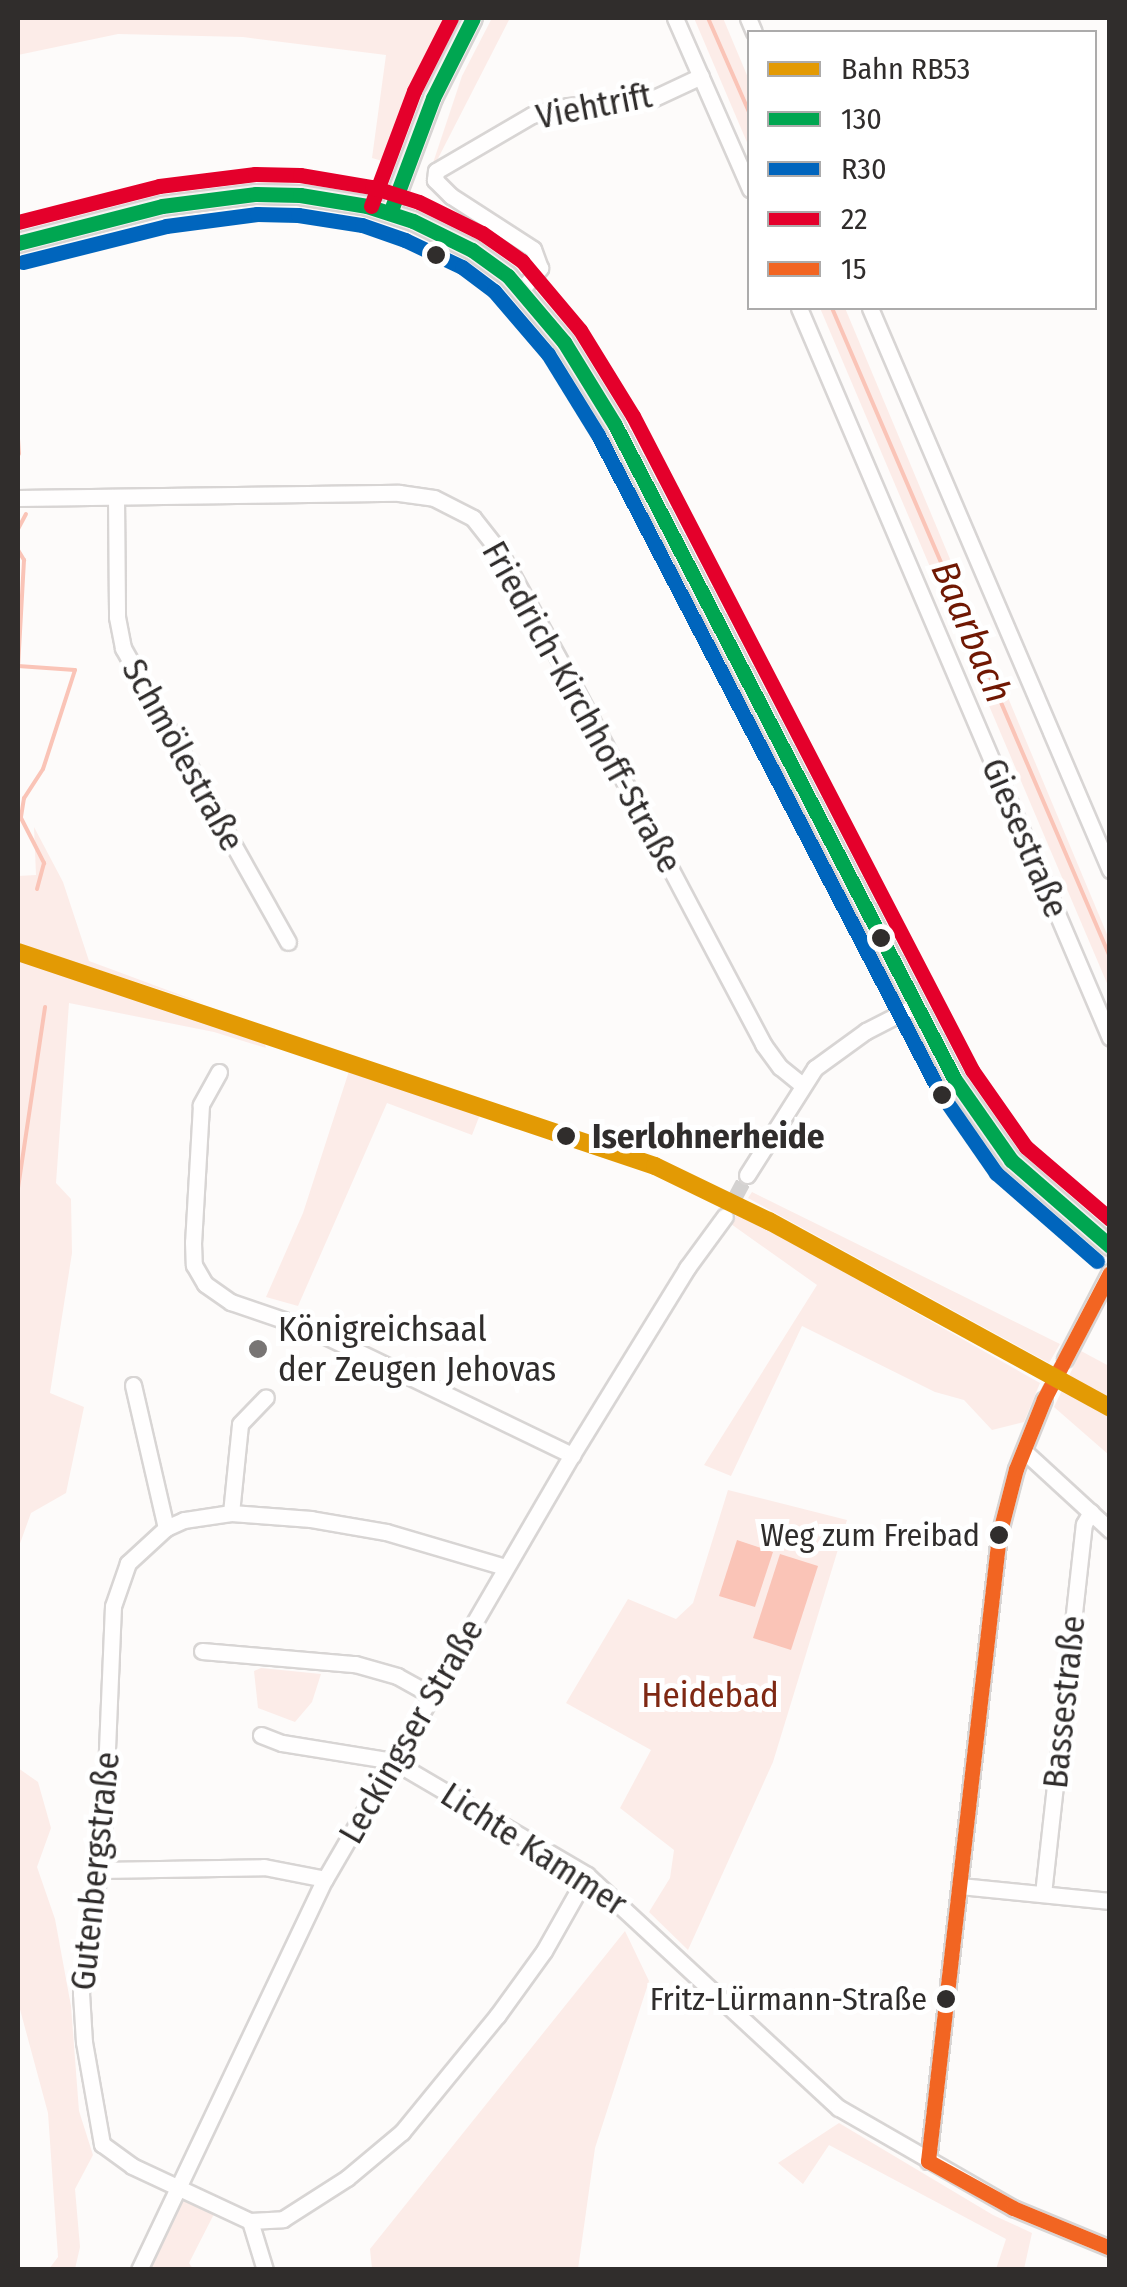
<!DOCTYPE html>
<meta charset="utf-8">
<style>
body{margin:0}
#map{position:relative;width:1127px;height:2287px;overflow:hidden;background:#fdfbfa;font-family:"Fira Sans Condensed",sans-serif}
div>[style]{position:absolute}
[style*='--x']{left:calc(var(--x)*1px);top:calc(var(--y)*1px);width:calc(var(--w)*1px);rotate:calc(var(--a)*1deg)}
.green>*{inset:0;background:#fcece8}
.water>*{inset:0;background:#fac4b7}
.stream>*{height:4px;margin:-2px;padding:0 2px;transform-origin:2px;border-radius:2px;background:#fac4b7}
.minor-tunnel>*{height:15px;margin-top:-7.5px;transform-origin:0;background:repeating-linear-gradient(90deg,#d4d2d1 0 15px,transparent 0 23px)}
.roads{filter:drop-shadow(2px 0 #d8d5d4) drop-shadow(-2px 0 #d8d5d4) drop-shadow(0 2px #d8d5d4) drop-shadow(0 -2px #d8d5d4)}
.minor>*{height:15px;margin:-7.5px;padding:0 7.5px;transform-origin:7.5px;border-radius:7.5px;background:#fffefe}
.major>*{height:18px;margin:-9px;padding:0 9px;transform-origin:9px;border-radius:9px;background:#f6f2f2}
.bus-1>*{height:15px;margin:-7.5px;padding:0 7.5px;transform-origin:7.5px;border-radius:7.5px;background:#00a651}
.bus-2>*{height:15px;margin:-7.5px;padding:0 7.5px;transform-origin:7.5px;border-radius:7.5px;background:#0065bd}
.bus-3>*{height:15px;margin:-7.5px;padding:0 7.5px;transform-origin:7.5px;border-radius:7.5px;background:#e4002b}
.bus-4>*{height:15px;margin:-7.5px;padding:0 7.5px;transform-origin:7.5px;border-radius:7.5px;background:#f26522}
.rail-1>*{height:18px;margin:-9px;padding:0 9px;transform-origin:9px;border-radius:9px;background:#e39a04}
.dots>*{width:28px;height:28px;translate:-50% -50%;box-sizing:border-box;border:5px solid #fff;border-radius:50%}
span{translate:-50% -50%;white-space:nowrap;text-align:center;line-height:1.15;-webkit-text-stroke:10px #fff;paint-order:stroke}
.bus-label{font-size:32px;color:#302d2c}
.right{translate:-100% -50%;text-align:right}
.street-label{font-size:35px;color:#302d2c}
.stop-label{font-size:35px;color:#302d2c;font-weight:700}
.left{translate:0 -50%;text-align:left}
.poi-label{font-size:35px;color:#302d2c}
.park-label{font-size:35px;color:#7f2813}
.water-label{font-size:38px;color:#701803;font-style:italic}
.frame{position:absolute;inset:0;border:20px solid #302d2c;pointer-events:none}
.legend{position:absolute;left:747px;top:30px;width:350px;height:280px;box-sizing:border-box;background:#fff;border:2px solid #acabab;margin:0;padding:12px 18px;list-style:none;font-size:30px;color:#302d2c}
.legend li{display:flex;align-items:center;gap:20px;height:50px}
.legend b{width:50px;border:2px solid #acabab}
</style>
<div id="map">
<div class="green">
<div style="clip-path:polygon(18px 18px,458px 18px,413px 108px,396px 165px,372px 158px,386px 55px,243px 37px,118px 34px,18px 55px)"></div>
<div style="clip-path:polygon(492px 18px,510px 18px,428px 178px,462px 76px)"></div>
<div style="clip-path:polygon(694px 18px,723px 18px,749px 80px,749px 147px)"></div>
<div style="clip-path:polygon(820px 308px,845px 308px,1109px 939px,1109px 988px)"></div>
<div style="clip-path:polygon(34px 827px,63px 882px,89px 961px,205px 1004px,18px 944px,18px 876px,36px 875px)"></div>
<div style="clip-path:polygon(18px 957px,262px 1035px,266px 1048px,214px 1032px,69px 1003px,56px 1183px,71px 1199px,72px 1253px,50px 1393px,84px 1407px,66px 1493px,31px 1513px,18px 1549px)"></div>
<div style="clip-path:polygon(350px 1068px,481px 1112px,472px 1135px,387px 1103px,298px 1306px,266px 1297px,303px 1213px)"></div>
<div style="clip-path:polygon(752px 1192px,1060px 1344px,1049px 1363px,748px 1198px)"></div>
<div style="clip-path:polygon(738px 1212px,1040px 1383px,1024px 1422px,992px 1430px,964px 1400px,935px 1392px,802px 1326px,731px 1476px,704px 1465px,817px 1285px,731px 1224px)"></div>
<div style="clip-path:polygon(1081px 1351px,1109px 1366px,1109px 1455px,1054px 1407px)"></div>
<div style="clip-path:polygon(728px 1490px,847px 1520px,773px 1762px,688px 1950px,649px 1912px,670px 1878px,674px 1850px,620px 1808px,651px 1750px,566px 1703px,628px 1599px,676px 1619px,693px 1603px)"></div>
<div style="clip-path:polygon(261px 1668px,321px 1674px,312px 1702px,295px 1722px,258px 1708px,254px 1671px)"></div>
<div style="clip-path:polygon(18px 1768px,38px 1782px,51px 1828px,37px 1867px,55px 1919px,71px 2006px,79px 2111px,93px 2155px,75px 2189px,80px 2247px,75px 2269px,49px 2269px,58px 2257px,48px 2113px,18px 2002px)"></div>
<div style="clip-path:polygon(625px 1931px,649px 1981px,595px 2148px,578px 2269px,372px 2269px,370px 2249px)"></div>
<div style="clip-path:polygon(839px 2123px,993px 2215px,1032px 2233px,1024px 2269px,996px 2269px,1006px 2239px,829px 2145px,803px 2184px,778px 2163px)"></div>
<div style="clip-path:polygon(179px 2196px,214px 2214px,189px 2263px,193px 2269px,154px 2269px,149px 2264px)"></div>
</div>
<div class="water">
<div style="clip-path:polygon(737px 1540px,773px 1552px,755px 1607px,719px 1596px)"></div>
<div style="clip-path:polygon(780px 1554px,818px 1566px,791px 1650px,753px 1638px)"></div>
</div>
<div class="stream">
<div style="--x:708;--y:18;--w:105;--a:66.4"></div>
<div style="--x:832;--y:308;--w:706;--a:66.81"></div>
<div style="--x:18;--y:439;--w:15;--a:86"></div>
<div style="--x:18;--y:529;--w:17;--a:-62"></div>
<div style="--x:18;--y:550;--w:12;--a:59"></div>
<div style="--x:24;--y:560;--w:106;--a:93.2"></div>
<div style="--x:18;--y:666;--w:57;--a:4"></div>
<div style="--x:75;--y:670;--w:104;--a:107.9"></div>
<div style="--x:43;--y:769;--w:35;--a:123"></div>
<div style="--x:24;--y:798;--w:20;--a:99"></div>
<div style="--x:21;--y:818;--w:51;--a:62.9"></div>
<div style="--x:44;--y:863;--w:27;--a:105"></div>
<div style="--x:18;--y:1188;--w:183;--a:-81.5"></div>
</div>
<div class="minor-tunnel">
<div style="--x:725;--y:1216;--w:47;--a:-61.8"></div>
<div style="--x:1044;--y:1399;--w:45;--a:-62.3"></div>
</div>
<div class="roads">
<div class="minor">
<div style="--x:675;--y:18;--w:187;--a:66.3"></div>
<div style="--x:748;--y:18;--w:15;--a:67"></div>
<div style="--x:522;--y:289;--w:28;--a:-49"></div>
<div style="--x:540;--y:268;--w:20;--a:-110"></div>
<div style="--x:533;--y:249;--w:98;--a:-147.1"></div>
<div style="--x:451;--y:196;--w:23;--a:-135"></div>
<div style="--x:435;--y:180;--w:9;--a:-84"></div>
<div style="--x:436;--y:171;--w:111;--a:-30.3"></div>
<div style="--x:532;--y:115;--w:37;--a:-14"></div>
<div style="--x:568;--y:106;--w:84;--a:-4.8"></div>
<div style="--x:652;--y:99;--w:54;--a:-25.1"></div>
<div style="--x:799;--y:308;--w:793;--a:66.92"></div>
<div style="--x:870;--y:308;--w:611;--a:66.88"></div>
<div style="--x:116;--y:497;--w:120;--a:89.5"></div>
<div style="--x:117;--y:617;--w:32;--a:79"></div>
<div style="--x:123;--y:648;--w:337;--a:60.7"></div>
<div style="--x:18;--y:498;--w:381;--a:-0.8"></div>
<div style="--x:399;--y:493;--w:35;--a:8"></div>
<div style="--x:434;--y:498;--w:44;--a:27.1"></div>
<div style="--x:473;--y:518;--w:42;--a:51.8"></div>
<div style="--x:499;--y:551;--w:149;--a:61"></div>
<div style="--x:571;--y:681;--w:411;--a:62.1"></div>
<div style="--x:763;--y:1044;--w:29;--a:54"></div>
<div style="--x:780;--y:1067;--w:28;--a:39"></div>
<div style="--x:219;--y:1072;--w:38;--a:119"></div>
<div style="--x:201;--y:1105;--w:137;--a:93.3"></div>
<div style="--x:193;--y:1242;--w:23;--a:88"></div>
<div style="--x:194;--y:1265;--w:22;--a:60"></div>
<div style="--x:205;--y:1284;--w:32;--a:35"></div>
<div style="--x:231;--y:1302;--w:87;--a:18.9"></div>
<div style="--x:313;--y:1330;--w:288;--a:25.8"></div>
<div style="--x:747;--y:1175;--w:127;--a:-57.6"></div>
<div style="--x:815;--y:1068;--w:63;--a:-36"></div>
<div style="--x:866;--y:1031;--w:53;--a:-27.1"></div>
<div style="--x:1065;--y:1359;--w:98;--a:-62.7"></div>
<div style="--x:133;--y:1385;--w:147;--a:77"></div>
<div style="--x:1024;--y:1451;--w:117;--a:42.6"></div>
<div style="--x:231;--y:1513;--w:89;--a:-84.2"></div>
<div style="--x:240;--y:1424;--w:37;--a:-46"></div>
<div style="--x:505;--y:1567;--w:124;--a:-163.6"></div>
<div style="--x:386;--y:1532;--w:76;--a:-170.2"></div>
<div style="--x:311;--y:1519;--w:80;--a:-175.7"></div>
<div style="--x:231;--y:1513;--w:48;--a:171.5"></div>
<div style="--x:184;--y:1520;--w:20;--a:156"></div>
<div style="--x:166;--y:1528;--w:52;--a:137.4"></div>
<div style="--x:128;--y:1563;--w:46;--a:109.2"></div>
<div style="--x:113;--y:1606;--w:241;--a:92.4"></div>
<div style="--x:103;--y:1847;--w:148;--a:98.6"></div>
<div style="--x:81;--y:1993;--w:49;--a:86.5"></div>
<div style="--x:84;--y:2042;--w:104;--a:80"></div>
<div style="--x:102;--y:2144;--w:37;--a:36"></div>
<div style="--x:132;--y:2166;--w:130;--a:25"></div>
<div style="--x:250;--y:2221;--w:33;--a:-3"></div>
<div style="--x:283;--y:2219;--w:76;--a:-32.6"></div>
<div style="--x:347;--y:2178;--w:72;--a:-39.9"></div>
<div style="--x:402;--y:2132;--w:150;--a:-50.7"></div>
<div style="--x:497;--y:2016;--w:80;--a:-54.1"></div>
<div style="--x:544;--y:1951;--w:87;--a:-60.5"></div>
<div style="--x:202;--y:1651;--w:154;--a:4.9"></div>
<div style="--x:355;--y:1664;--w:44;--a:15.9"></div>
<div style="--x:397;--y:1676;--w:39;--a:29"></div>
<div style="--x:261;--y:1735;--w:22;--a:21"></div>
<div style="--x:282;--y:1743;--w:112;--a:9.2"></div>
<div style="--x:393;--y:1761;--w:225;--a:30.4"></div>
<div style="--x:587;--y:1875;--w:343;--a:42.8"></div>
<div style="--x:839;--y:2108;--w:201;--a:29.9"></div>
<div style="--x:1013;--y:2208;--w:105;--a:22.4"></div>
<div style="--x:100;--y:1870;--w:164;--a:-1"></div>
<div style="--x:264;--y:1867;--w:62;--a:11.1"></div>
<div style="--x:960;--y:1886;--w:151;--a:5.7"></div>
<div style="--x:1043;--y:1894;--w:372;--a:-83.7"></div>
<div style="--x:1084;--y:1524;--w:14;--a:-60"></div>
<div style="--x:928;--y:2161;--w:630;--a:-83.53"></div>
<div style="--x:999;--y:1535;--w:68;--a:-75.6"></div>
<div style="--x:1016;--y:1469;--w:75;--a:-68.2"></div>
<div style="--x:250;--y:2221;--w:51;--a:73"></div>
<div style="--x:139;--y:2270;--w:433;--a:-64.6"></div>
<div style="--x:325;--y:1879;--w:491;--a:-59.8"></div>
<div style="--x:572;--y:1455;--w:220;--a:-58.4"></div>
<div style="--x:687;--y:1268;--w:64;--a:-53.8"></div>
</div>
<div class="major">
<div style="--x:390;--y:213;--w:123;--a:-69.5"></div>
<div style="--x:433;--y:98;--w:89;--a:-63.4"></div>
<div style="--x:18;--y:243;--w:149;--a:-14.4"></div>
<div style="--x:162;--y:206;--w:95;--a:-7.3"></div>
<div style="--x:256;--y:194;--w:44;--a:1.3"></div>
<div style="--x:300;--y:195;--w:68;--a:9.3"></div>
<div style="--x:367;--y:206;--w:48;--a:18.1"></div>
<div style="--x:413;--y:221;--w:66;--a:26.2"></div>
<div style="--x:472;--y:250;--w:44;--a:35.8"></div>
<div style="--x:508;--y:276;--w:87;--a:49.7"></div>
<div style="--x:564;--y:342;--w:97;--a:58.4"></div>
<div style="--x:615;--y:425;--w:738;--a:62.57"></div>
<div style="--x:955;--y:1080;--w:98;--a:55"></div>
<div style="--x:1011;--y:1160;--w:131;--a:41"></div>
</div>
</div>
<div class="bus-1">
<div style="--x:390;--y:213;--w:123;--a:-69.5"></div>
<div style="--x:433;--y:98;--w:89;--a:-63.4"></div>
<div style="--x:18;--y:243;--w:149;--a:-14.4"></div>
<div style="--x:162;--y:206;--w:95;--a:-7.3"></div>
<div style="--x:256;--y:194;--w:44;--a:1.3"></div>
<div style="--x:300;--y:195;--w:68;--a:9.3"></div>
<div style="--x:367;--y:206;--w:48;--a:18.1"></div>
<div style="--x:413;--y:221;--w:66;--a:26.2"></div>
<div style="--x:472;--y:250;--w:44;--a:35.8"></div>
<div style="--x:508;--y:276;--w:87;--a:49.7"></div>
<div style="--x:564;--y:342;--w:97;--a:58.4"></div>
<div style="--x:615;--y:425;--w:738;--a:62.57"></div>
<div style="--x:955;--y:1080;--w:98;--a:55"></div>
<div style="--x:1011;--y:1160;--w:131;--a:41"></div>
</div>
<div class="bus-2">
<div style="--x:23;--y:262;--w:147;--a:-14.1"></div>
<div style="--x:166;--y:226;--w:92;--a:-7.5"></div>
<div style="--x:257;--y:214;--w:41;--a:1.4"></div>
<div style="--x:298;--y:215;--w:65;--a:8.9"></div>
<div style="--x:362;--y:225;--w:46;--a:19.2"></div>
<div style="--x:405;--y:240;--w:63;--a:25.3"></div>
<div style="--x:462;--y:267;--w:40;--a:37"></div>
<div style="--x:494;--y:291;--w:83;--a:49.4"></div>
<div style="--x:548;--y:354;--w:95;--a:58.3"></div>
<div style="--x:598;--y:435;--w:739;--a:62.53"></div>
<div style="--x:939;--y:1091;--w:100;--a:55.2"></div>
<div style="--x:996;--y:1173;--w:134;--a:41.1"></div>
</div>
<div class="bus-3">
<div style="--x:371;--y:206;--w:123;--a:-69.5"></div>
<div style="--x:414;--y:91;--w:82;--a:-63.1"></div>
<div style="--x:18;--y:222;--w:146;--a:-14.3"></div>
<div style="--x:159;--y:186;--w:97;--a:-7.1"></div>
<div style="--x:255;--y:174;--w:45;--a:1.3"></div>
<div style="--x:300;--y:175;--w:73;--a:9.5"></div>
<div style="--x:372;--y:187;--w:49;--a:17.7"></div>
<div style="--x:419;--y:202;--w:70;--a:26.2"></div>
<div style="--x:482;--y:233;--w:49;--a:35"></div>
<div style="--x:522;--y:261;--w:90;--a:50"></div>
<div style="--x:580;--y:330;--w:101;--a:58.4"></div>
<div style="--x:633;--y:416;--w:737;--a:62.6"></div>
<div style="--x:972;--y:1070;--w:94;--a:55"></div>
<div style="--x:1026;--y:1147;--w:111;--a:40.6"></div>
</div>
<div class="bus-4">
<div style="--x:928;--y:2161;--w:630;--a:-83.53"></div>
<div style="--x:999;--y:1535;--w:68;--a:-75.6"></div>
<div style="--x:1016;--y:1469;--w:75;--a:-68.2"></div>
<div style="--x:1044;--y:1399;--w:142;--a:-62.4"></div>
<div style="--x:928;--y:2161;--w:97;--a:28.9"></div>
<div style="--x:1013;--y:2208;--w:105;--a:22.4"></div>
</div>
<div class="rail-1">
<div style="--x:18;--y:952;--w:672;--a:18.57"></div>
<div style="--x:655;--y:1166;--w:127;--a:25.8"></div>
<div style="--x:769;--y:1221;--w:389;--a:28.7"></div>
</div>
<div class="dots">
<div style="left:436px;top:255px;background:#302d2c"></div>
<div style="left:881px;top:938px;background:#302d2c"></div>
<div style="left:942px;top:1095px;background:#302d2c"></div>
<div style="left:566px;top:1136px;background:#302d2c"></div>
<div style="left:258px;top:1349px;background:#787574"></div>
<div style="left:999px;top:1535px;background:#302d2c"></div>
<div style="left:946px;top:1999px;background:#302d2c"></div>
</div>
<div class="bus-label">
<span class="right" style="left:980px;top:1535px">Weg zum Freibad</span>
<span class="right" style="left:927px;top:1999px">Fritz-Lürmann-Straße</span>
</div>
<div class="street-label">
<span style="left:594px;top:106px;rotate:-11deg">Viehtrift</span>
<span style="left:582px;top:707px;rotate:61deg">Friedrich-Kirchhoff-Straße</span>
<span style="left:183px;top:755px;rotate:61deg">Schmölestraße</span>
<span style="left:1025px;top:838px;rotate:67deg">Giesestraße</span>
<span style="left:1064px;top:1702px;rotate:-84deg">Bassestraße</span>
<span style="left:411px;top:1731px;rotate:-60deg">Leckingser Straße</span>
<span style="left:534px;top:1849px;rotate:33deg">Lichte Kammer</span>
<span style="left:95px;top:1871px;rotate:-84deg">Gutenbergstraße</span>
</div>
<div class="stop-label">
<span class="left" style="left:592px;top:1136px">Iserlohnerheide</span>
</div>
<div class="poi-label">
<span class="left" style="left:278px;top:1349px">Königreichsaal<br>der Zeugen Jehovas</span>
</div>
<div class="park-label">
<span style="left:710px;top:1695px">Heidebad</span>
</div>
<div class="water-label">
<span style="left:971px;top:632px;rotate:67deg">Baarbach</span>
</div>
<div class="frame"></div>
<ul class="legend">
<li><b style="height:12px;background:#e39a04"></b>Bahn RB53</li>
<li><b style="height:12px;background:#00a651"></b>130</li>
<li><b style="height:12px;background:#0065bd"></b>R30</li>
<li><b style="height:12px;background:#e4002b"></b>22</li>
<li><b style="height:12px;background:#f26522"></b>15</li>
</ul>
</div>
